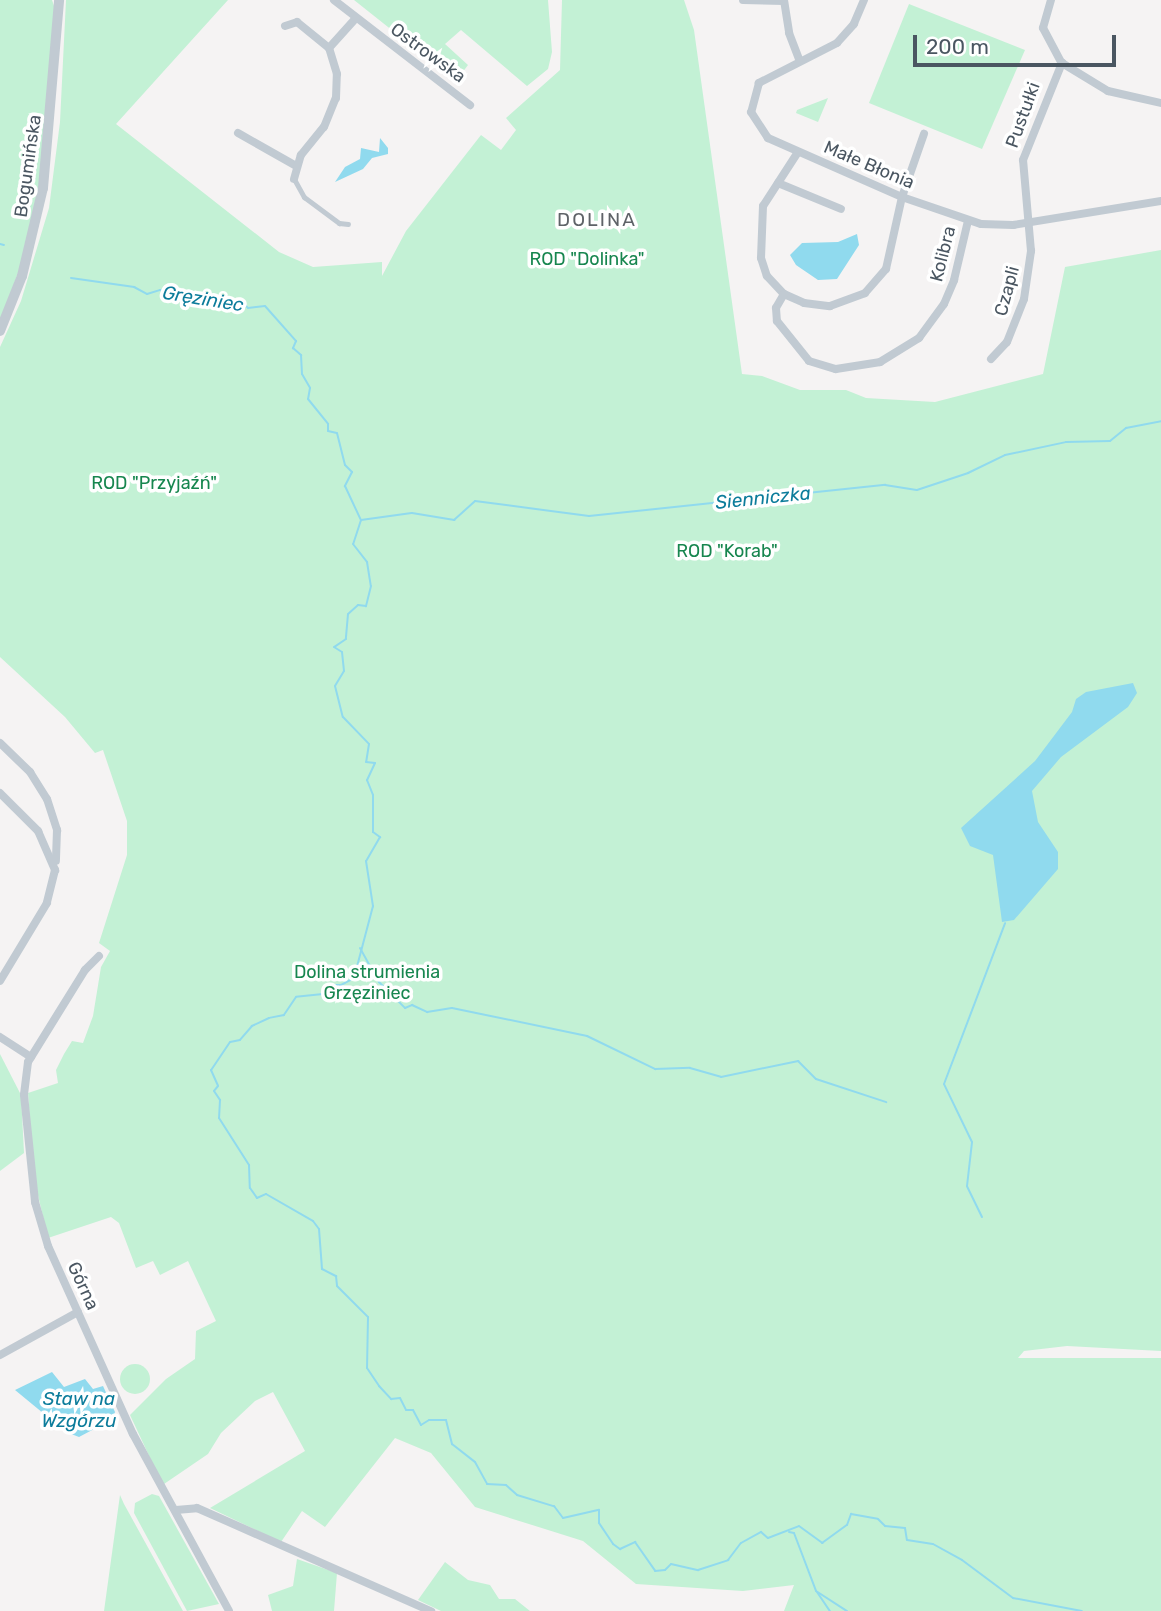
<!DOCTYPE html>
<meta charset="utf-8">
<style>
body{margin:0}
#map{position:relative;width:1161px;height:1611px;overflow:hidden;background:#f5f3f3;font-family:Rubik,sans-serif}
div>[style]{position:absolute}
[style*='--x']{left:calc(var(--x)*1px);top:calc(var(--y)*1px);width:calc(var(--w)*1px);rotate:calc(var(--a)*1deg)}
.green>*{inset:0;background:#c3f1d5}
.round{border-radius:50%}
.water>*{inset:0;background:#90daee}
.stream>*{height:2px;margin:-1px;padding:0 1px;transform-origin:1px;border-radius:1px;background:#90daee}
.pedestrian>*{height:5px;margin:-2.5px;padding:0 2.5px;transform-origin:2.5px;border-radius:2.5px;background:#c1cad2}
.minor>*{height:8px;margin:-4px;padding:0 4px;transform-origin:4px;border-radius:4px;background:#c1cad2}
.tertiary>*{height:10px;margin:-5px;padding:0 5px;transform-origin:5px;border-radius:5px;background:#c1cad2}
span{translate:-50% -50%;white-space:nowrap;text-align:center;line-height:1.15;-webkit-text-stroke:7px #fff;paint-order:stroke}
.street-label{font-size:18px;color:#4a5661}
.park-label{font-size:18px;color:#17864f}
.neighbourhood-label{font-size:19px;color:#5f6368;letter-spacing:2px}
.water-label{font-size:19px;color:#0c7c9b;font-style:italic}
.scale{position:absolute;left:913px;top:35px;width:203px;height:32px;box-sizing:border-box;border:4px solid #4a5661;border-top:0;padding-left:9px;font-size:21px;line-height:24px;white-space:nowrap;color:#4a5661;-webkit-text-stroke:5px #fff;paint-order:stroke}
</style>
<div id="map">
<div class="green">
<div style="clip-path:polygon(0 0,52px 0,55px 9px,43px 166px,25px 253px,0 323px)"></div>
<div style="clip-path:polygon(66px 0,228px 0,116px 124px,279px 252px,313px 267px,382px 262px,382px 276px,406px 231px,481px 135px,501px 150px,516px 130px,506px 118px,560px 70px,562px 0,684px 0,694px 30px,742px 374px,762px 376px,800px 390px,846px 390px,866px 398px,935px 402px,1043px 374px,1065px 267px,1161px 250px,1161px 1351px,1067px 1346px,1024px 1351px,1018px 1358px,1161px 1358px,1161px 1611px,784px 1611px,794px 1585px,743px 1591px,636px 1584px,583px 1541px,475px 1507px,431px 1453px,395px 1438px,325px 1527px,302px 1511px,281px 1542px,210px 1508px,305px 1451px,273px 1392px,255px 1401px,221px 1433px,208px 1454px,164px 1484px,159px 1477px,130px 1415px,166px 1379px,195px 1359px,196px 1331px,216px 1321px,188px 1261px,160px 1275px,153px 1261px,136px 1268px,119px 1223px,111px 1217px,48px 1238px,34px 1178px,28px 1093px,58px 1083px,56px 1070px,64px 1054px,72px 1041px,83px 1043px,93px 1016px,101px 967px,110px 951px,99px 943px,127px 855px,127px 821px,103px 750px,95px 753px,65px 717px,0 657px,0 347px,21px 301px,49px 208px,60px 122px)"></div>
<div style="clip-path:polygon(354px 0,548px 0,552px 52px,548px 69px,527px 86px,461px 30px,445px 44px,468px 65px,456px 81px)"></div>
<div style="clip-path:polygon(909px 4px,1025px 50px,982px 149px,869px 103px)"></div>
<div style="clip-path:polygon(828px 98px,818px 122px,796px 113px,797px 110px)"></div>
<div style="clip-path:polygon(0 1054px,21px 1095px,24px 1153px,0 1171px)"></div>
<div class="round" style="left:120px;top:1364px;width:30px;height:30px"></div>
<div style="clip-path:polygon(152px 1494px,159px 1496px,219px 1604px,187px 1611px,134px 1513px,135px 1503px)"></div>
<div style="clip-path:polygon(120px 1495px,124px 1504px,183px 1611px,104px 1611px)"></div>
<div style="clip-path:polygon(297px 1559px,337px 1573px,334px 1611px,272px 1611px,268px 1595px,293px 1586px)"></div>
<div style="clip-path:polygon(445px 1562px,468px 1580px,490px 1585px,499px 1599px,515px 1599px,530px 1611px,441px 1611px,418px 1600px)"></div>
</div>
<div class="water">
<div style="clip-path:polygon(380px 138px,388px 148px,388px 154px,372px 158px,363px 169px,335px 182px,345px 167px,360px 159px,361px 148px,379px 152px)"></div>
<div style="clip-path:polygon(857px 234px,859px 245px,837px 279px,818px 280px,796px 265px,790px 255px,802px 243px,838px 242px)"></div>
<div style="clip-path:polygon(1133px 683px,1137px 693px,1128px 707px,1061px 757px,1032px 791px,1038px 822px,1058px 852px,1058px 869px,1014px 920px,1002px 922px,993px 855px,970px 846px,961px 828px,1035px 761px,1072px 712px,1076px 699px,1086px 692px)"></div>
<div style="clip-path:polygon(52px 1372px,64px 1387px,85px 1379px,93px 1389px,103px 1386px,115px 1412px,113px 1419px,79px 1437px,66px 1432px,15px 1390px)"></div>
</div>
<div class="stream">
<div style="--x:0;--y:244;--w:4;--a:14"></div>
<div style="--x:71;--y:278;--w:64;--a:8.1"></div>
<div style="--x:134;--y:287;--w:15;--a:28"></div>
<div style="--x:147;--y:294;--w:14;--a:-17"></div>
<div style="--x:160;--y:290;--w:18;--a:19"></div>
<div style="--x:177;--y:296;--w:65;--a:5.3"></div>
<div style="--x:242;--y:302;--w:8;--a:45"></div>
<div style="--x:248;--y:308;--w:17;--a:-7"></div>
<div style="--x:265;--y:306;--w:47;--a:48.5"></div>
<div style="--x:296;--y:341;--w:8;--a:113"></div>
<div style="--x:293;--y:348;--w:11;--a:41"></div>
<div style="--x:301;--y:355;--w:19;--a:87"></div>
<div style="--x:302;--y:374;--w:16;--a:60"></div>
<div style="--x:310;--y:388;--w:11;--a:100"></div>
<div style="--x:308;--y:399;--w:32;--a:51"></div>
<div style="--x:328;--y:424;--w:7;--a:90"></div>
<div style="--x:328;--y:431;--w:9;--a:13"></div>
<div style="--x:337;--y:433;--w:33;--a:76"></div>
<div style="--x:345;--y:465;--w:10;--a:45"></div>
<div style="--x:352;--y:472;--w:16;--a:117"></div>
<div style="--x:345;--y:486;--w:38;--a:65"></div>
<div style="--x:361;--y:520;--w:25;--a:108"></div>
<div style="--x:353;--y:544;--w:23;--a:52"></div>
<div style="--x:367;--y:562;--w:24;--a:81"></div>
<div style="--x:371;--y:586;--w:21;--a:104"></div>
<div style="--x:366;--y:606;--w:8;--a:-173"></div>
<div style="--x:358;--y:605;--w:13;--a:138"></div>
<div style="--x:348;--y:614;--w:25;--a:95"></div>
<div style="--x:346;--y:639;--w:14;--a:146"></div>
<div style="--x:334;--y:647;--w:9;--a:32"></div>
<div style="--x:342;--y:652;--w:19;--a:84"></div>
<div style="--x:344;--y:671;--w:17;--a:121"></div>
<div style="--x:335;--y:686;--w:32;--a:76"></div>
<div style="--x:343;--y:717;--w:37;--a:46"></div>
<div style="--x:369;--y:744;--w:18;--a:99"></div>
<div style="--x:366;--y:762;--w:9;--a:6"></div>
<div style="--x:375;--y:763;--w:19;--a:115"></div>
<div style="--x:367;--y:780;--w:16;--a:68"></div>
<div style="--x:373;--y:795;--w:37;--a:90"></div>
<div style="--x:373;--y:832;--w:9;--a:36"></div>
<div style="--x:380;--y:837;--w:28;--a:120"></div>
<div style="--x:366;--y:861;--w:46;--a:81.2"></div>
<div style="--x:373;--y:906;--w:74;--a:104.8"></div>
<div style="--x:354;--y:978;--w:15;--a:152"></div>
<div style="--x:341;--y:985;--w:15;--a:180"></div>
<div style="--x:326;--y:985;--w:9;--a:108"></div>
<div style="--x:323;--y:994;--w:27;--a:174"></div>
<div style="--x:296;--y:997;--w:22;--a:124"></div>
<div style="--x:284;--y:1015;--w:15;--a:169"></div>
<div style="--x:269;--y:1018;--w:19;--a:155"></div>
<div style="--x:252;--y:1026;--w:18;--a:131"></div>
<div style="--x:240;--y:1040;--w:10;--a:169"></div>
<div style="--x:230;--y:1042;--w:34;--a:124"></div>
<div style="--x:211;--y:1070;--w:17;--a:66"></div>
<div style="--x:218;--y:1086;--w:6;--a:129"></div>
<div style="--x:214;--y:1091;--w:11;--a:56"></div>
<div style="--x:220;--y:1100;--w:18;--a:93"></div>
<div style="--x:219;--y:1118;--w:56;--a:57.4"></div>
<div style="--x:249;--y:1165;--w:23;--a:88"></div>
<div style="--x:250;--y:1188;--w:12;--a:55"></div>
<div style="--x:257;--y:1198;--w:10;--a:-24"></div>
<div style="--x:266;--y:1194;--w:54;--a:29.9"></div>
<div style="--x:313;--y:1221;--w:10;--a:53"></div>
<div style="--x:319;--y:1229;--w:40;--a:85.7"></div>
<div style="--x:322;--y:1269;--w:16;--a:27"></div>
<div style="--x:336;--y:1276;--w:10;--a:84"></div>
<div style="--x:337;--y:1286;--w:44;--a:45"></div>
<div style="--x:368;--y:1317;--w:51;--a:91.1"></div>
<div style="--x:367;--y:1368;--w:22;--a:56"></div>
<div style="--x:379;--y:1386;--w:18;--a:47"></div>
<div style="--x:391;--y:1399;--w:9;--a:-6"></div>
<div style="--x:400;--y:1398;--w:13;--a:63"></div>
<div style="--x:406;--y:1410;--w:7;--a:0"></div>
<div style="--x:413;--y:1410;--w:17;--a:62"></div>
<div style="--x:421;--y:1425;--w:9;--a:-32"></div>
<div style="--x:429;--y:1420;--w:17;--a:0"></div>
<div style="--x:446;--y:1420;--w:25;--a:76"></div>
<div style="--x:452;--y:1444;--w:29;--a:38"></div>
<div style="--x:475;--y:1462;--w:25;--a:61"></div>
<div style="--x:487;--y:1484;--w:19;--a:3"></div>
<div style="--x:506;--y:1485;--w:15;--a:42"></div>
<div style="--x:517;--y:1495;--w:39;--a:17"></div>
<div style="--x:554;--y:1506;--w:15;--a:53"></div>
<div style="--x:563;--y:1518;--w:37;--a:-13"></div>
<div style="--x:599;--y:1510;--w:13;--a:90"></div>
<div style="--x:599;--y:1523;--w:25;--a:56"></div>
<div style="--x:613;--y:1544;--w:9;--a:36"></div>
<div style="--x:620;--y:1549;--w:17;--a:-25"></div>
<div style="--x:635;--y:1542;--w:35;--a:55"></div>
<div style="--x:655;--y:1571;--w:10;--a:-6"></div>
<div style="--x:665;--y:1570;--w:8;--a:-45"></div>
<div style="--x:671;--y:1564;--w:28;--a:13"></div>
<div style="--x:698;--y:1570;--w:32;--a:-18"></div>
<div style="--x:728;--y:1560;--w:21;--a:-53"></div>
<div style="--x:741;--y:1543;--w:23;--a:-29"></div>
<div style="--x:761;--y:1532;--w:9;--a:41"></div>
<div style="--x:768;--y:1538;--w:33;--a:-21"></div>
<div style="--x:799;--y:1526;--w:29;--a:36"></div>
<div style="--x:822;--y:1543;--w:31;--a:-36"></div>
<div style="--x:847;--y:1525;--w:12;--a:-70"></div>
<div style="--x:851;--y:1514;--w:27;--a:10"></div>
<div style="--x:878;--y:1519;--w:10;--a:45"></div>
<div style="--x:885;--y:1526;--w:20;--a:6"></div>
<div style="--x:905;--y:1528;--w:12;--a:81"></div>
<div style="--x:907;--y:1540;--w:26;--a:9"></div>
<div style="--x:933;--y:1544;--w:33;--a:29"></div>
<div style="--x:962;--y:1560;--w:64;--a:36.7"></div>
<div style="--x:1013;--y:1598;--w:70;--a:10.7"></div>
<div style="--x:361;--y:520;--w:51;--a:-7.8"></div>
<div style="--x:412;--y:513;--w:43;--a:9.5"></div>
<div style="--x:454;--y:520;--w:28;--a:-42"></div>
<div style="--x:475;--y:501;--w:115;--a:7.5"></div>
<div style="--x:589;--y:516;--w:298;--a:-6"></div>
<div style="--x:885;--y:485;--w:32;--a:9"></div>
<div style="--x:917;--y:490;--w:54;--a:-18.4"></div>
<div style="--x:968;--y:473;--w:41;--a:-25.9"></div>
<div style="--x:1005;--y:455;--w:62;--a:-12"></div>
<div style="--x:1066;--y:442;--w:44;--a:-1.3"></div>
<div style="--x:1110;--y:441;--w:21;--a:-39"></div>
<div style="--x:1126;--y:428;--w:36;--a:-11"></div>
<div style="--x:360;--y:948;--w:39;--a:61"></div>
<div style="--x:379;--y:982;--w:37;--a:45"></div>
<div style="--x:405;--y:1008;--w:8;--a:-23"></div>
<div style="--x:412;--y:1005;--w:17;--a:25"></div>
<div style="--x:427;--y:1012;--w:25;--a:-9"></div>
<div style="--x:452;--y:1008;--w:138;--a:11.7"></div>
<div style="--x:587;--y:1036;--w:76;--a:25.9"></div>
<div style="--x:655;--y:1069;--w:35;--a:-2"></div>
<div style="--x:690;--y:1068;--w:32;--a:16"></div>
<div style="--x:721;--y:1077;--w:79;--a:-11.7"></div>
<div style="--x:798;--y:1061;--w:25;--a:45"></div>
<div style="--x:816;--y:1079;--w:74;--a:18.2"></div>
<div style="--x:982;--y:1217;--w:34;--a:-116"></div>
<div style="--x:967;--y:1186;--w:44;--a:-83.5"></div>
<div style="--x:972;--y:1142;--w:64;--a:-115.8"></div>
<div style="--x:944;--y:1084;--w:172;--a:-69.2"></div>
<div style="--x:789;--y:1532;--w:5;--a:11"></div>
<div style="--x:794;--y:1533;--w:62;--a:69.2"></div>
<div style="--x:816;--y:1591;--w:37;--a:33"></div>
<div style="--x:817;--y:1592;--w:23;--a:56"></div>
</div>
<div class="pedestrian">
<div style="--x:294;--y:179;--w:21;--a:61"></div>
<div style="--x:304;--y:197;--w:44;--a:36.6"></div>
<div style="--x:339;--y:223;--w:9;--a:6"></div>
</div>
<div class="minor">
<div style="--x:334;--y:0;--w:172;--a:37.7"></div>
<div style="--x:743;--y:0;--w:41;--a:1.4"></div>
<div style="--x:784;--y:0;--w:33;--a:81"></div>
<div style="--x:789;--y:33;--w:30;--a:69"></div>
<div style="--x:864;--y:0;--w:26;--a:113"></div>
<div style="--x:854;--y:24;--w:25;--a:132"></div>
<div style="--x:837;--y:43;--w:88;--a:152.9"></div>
<div style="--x:759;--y:83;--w:30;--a:105"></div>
<div style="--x:751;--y:112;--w:31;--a:57"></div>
<div style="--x:768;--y:138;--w:146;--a:23.8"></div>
<div style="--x:902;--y:197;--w:83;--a:18.9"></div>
<div style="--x:981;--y:224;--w:32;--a:2"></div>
<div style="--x:1013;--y:225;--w:150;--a:-9.2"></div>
<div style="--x:1051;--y:0;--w:29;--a:106"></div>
<div style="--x:1043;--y:28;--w:40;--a:62"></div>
<div style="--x:1062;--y:63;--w:54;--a:31.3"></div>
<div style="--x:1108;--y:91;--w:54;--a:12.8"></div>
<div style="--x:285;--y:26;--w:13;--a:-18"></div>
<div style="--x:297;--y:22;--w:41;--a:39.1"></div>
<div style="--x:238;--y:133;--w:67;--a:29.6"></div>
<div style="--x:798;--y:152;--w:64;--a:122.9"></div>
<div style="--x:763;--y:206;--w:52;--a:92.2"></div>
<div style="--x:761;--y:258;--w:19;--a:72"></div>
<div style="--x:767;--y:276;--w:25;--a:47"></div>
<div style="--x:784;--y:294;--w:22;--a:24"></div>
<div style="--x:804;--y:303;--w:26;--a:7"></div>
<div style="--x:830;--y:306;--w:37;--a:-20"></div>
<div style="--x:865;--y:293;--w:32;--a:-49"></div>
<div style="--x:886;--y:269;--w:74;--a:-77.5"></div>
<div style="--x:902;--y:197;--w:67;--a:-70.8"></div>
<div style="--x:294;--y:179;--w:25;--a:-74"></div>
<div style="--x:301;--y:155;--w:36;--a:-51"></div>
<div style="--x:324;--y:127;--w:31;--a:-68"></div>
<div style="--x:336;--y:98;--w:24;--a:-88"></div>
<div style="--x:337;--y:74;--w:27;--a:-107"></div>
<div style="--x:329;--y:48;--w:40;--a:-48"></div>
<div style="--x:778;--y:183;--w:68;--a:22.4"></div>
<div style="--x:784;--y:294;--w:16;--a:120"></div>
<div style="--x:776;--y:308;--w:13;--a:86"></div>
<div style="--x:777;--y:321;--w:51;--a:51.3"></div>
<div style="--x:809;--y:361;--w:28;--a:17"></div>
<div style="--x:836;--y:369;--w:45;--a:-9"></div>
<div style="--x:880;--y:362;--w:46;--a:-31.6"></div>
<div style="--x:919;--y:338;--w:42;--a:-53.7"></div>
<div style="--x:944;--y:304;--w:26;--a:-67"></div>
<div style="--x:954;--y:280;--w:61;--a:-76.7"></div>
<div style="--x:991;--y:359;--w:23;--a:-47"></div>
<div style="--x:1007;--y:342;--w:46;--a:-68.4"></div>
<div style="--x:1024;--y:299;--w:49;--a:-81.7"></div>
<div style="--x:1031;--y:251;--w:91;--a:-95"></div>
<div style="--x:1023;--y:160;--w:105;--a:-68.1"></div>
<div style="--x:0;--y:743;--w:42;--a:44"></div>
<div style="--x:30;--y:772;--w:32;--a:58"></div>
<div style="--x:47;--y:799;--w:33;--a:72"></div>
<div style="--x:57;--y:830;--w:31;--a:92"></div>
<div style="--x:0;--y:793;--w:54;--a:45"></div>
<div style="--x:38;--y:831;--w:43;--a:66.4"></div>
<div style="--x:55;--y:870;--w:34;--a:104"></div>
<div style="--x:47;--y:903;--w:91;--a:121.1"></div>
<div style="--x:99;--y:956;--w:20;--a:135"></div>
<div style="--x:85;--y:970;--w:108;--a:121.8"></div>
<div style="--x:28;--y:1062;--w:33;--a:97"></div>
<div style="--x:24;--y:1095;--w:108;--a:84.1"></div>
<div style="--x:35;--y:1202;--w:46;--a:73.5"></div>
<div style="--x:48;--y:1246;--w:206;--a:65.7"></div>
<div style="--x:133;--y:1434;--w:201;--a:61.5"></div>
<div style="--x:0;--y:1037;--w:37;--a:33"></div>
<div style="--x:0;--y:1355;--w:89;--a:-28.9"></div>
<div style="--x:176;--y:1510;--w:21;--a:-5"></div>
<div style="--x:197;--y:1508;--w:256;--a:23.8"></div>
</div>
<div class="tertiary">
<div style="--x:0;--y:331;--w:59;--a:-68.2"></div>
<div style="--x:22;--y:276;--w:90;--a:-76.6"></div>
<div style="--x:43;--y:188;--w:189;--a:-85.1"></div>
</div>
<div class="street-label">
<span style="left:428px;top:53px;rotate:36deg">Ostrowska</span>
<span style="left:1023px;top:115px;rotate:-70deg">Pustułki</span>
<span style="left:869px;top:165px;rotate:23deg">Małe Błonia</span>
<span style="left:28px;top:166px;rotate:-82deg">Bogumińska</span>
<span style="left:943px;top:254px;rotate:-76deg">Kolibra</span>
<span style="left:1007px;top:291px;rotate:-75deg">Czapli</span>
<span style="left:83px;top:1286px;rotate:65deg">Górna</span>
</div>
<div class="park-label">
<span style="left:587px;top:259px">ROD "Dolinka"</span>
<span style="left:154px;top:483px">ROD "Przyjaźń"</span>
<span style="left:727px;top:551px">ROD "Korab"</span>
<span style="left:367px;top:983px">Dolina strumienia<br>Grzęziniec</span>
</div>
<div class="neighbourhood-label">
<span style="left:597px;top:220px">DOLINA</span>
</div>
<div class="water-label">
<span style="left:203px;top:299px;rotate:9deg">Gręziniec</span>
<span style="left:763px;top:498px;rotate:-6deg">Sienniczka</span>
<span style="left:79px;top:1410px">Staw na<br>Wzgórzu</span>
</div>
<div class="scale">200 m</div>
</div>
